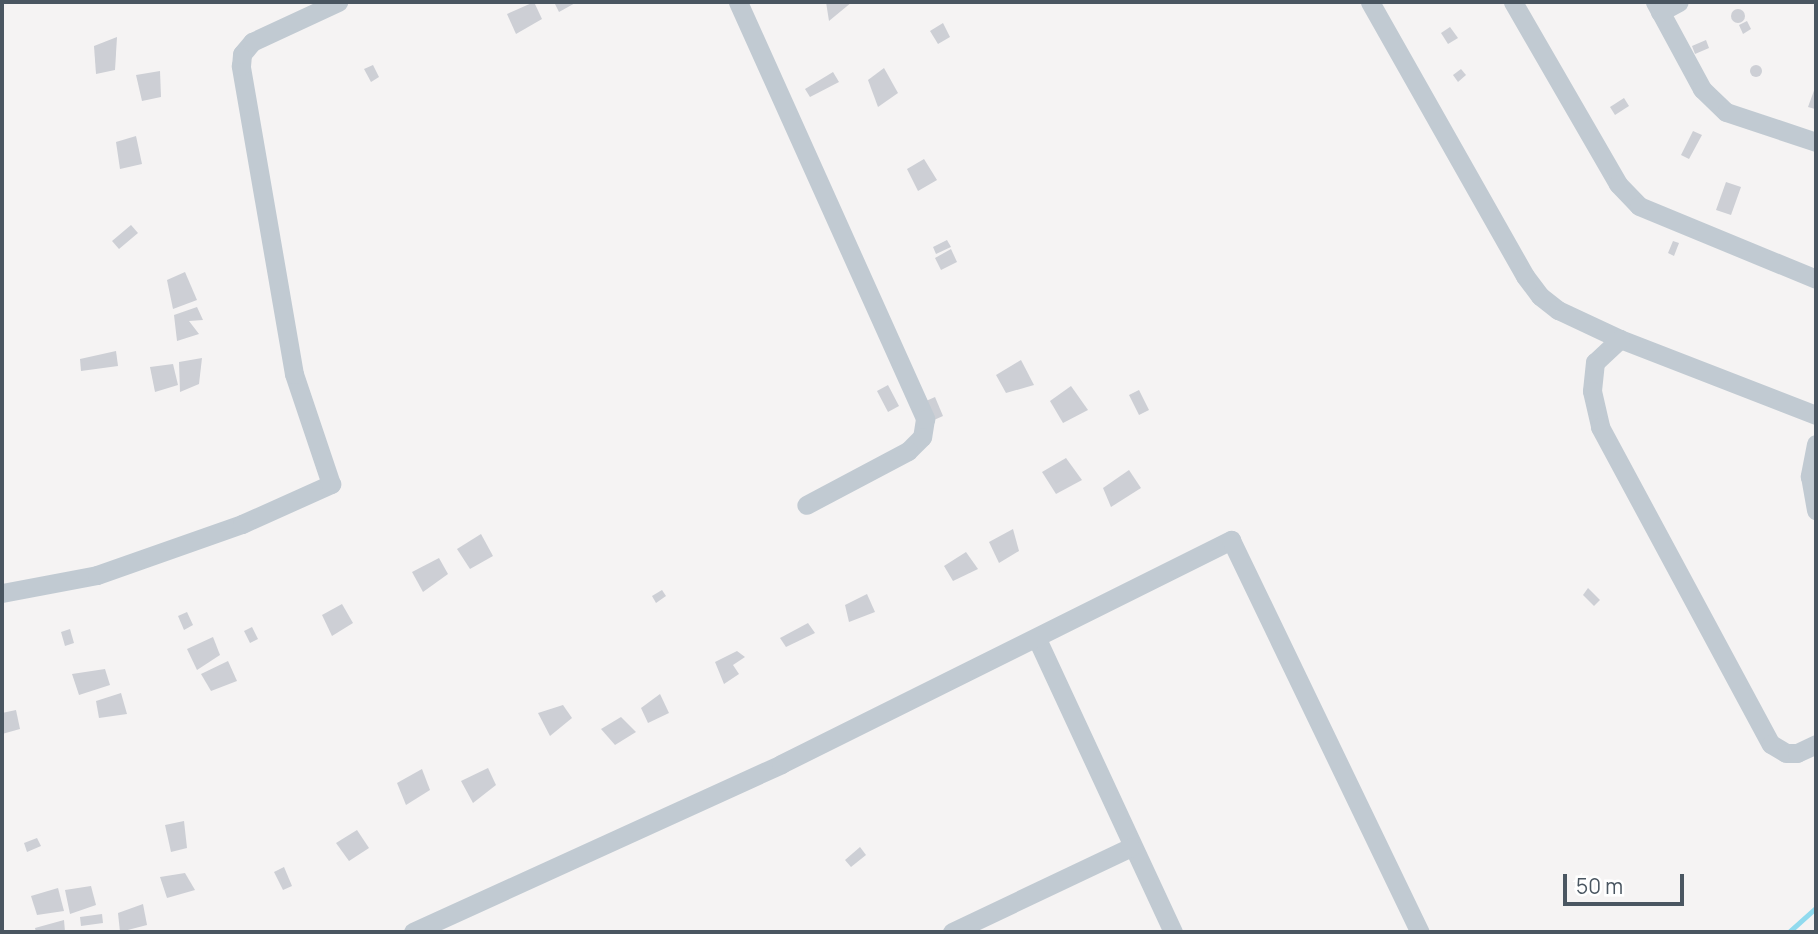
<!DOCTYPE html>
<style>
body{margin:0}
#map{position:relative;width:1818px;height:934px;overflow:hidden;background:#f5f3f3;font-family:Manrope,sans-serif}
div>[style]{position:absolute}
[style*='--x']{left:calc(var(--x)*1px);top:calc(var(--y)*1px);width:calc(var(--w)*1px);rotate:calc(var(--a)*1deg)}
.stream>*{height:4.5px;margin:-2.25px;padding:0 2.25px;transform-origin:2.25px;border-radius:2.25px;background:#90daee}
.building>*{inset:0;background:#cdcfd5}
.round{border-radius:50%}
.street>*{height:19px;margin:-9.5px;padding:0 9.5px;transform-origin:9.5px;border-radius:9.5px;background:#c1cad2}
span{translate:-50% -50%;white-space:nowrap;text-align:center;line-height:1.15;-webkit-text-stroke:5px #fff;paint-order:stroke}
.frame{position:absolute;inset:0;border:4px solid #4a5661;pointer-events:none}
.scale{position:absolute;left:1563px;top:874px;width:121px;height:32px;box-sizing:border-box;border:4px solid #4a5661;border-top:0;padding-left:9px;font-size:21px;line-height:24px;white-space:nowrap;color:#4a5661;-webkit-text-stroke:5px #fff;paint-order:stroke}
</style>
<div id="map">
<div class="stream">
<div style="--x:1789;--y:932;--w:36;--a:-42"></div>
</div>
<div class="building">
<div style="clip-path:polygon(534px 2px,542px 19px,516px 34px,507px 14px)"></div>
<div style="clip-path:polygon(554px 2px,577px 2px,559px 12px)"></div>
<div style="clip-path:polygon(826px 2px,852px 2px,829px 21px)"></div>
<div class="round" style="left:1731px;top:9px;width:14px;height:14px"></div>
<div style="clip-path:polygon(1747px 21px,1751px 29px,1743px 34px,1739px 25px)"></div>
<div style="clip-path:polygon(943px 23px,950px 37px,938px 44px,930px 31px)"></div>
<div style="clip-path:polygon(1450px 27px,1458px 38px,1448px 44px,1441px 33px)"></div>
<div style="clip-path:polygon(117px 37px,115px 70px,96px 74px,94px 46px)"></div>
<div style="clip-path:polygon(1706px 40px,1709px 48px,1695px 54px,1692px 46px)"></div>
<div class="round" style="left:1750px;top:65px;width:12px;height:12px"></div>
<div style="clip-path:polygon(373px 65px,379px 77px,371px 82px,364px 69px)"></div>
<div style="clip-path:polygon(884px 68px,898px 93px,878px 107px,868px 80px)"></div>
<div style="clip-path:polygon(1461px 69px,1466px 75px,1458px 82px,1453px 75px)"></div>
<div style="clip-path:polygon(160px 71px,161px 97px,142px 101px,136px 75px)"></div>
<div style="clip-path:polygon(833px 72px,839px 82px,810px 97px,805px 89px)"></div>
<div style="clip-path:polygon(1816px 85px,1816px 104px,1815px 109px,1808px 107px)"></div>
<div style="clip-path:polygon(1624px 98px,1629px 106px,1615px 115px,1610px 107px)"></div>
<div style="clip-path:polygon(1693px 131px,1702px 135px,1689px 159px,1681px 155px)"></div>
<div style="clip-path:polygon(136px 136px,142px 164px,120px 169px,116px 142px)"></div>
<div style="clip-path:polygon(924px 159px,937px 180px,918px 191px,907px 169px)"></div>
<div style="clip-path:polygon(1726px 182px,1741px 187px,1731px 215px,1716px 210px)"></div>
<div style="clip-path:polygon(131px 225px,138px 233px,119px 249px,112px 241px)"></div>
<div style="clip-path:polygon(947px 240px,951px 247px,936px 254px,933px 247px)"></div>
<div style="clip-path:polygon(1673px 241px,1679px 243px,1674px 256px,1668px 253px)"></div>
<div style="clip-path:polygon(951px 249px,957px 262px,941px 270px,935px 258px)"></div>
<div style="clip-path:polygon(185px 272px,197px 300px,173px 309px,167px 280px)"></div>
<div style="clip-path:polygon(197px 307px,203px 320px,189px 321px,199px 334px,177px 341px,174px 315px)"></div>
<div style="clip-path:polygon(116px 351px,118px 366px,81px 371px,80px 359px)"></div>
<div style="clip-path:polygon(202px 358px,199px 384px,180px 392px,179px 362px)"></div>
<div style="clip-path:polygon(1021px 360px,1034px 385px,1006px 393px,996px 375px)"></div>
<div style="clip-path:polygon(173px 364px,178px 385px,155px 392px,150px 367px)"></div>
<div style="clip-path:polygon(888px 385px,899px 406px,888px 412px,877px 391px)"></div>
<div style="clip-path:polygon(1071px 386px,1088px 410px,1063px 423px,1050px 401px)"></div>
<div style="clip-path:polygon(1139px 390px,1149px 410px,1139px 415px,1129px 395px)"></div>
<div style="clip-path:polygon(935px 397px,943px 416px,934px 420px,926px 401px)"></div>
<div style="clip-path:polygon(1066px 458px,1082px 480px,1056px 494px,1042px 472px)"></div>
<div style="clip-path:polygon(1129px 470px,1141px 488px,1111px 507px,1103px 488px)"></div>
<div style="clip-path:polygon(1013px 529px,1019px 551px,999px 563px,989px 542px)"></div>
<div style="clip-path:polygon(481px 534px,493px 556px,470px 569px,457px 549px)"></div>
<div style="clip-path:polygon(966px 552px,978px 569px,953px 581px,944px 566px)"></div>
<div style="clip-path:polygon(439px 558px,448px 574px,423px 592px,412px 572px)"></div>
<div style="clip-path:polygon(1588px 588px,1600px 600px,1594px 606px,1583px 595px)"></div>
<div style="clip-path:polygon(662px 590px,666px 596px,656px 603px,652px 596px)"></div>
<div style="clip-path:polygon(867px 594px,875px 612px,849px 622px,845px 605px)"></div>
<div style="clip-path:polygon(342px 604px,353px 623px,332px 636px,322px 615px)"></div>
<div style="clip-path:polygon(187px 612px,193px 625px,184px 630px,178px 616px)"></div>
<div style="clip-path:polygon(808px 623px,815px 633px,786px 647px,780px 638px)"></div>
<div style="clip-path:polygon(252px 627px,258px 639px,250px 643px,244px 631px)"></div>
<div style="clip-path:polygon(70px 629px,74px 643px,65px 646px,61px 632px)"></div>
<div style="clip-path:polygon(213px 637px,220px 655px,197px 670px,187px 649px)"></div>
<div style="clip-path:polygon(737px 651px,745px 657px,733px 665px,739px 674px,724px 684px,715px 662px)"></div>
<div style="clip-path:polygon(228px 661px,237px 681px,211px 691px,201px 674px)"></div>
<div style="clip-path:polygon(105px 669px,110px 685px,79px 695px,72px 674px)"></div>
<div style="clip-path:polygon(121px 693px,127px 714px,99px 718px,96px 701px)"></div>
<div style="clip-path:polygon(660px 694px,669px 713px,648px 723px,641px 708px)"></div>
<div style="clip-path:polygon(563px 705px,572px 718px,550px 736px,538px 713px)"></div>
<div style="clip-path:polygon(16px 710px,20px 729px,2px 734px,2px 713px)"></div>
<div style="clip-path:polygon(621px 717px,636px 732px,615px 745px,601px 729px)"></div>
<div style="clip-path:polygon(488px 768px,496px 785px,473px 803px,461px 781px)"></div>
<div style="clip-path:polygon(422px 769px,430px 790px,406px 805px,397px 783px)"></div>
<div style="clip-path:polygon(184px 821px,187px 848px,171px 852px,165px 825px)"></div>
<div style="clip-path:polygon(357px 830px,369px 848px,349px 861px,336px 843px)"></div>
<div style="clip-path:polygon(37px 838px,41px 846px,27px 852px,24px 843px)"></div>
<div style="clip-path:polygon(860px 847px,866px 855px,851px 867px,845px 860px)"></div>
<div style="clip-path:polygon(284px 867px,292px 886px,283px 890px,274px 872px)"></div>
<div style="clip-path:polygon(185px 873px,195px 890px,167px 898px,160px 877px)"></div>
<div style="clip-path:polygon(91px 886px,96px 905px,70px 914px,65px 890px)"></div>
<div style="clip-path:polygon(58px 888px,64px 911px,37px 915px,31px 896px)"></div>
<div style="clip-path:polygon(143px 904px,147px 925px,120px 932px,118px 913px)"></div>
<div style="clip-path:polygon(102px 914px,103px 923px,81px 926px,80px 917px)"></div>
<div style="clip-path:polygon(64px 920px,65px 932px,36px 932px,35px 928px)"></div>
</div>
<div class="street">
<div style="--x:738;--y:2;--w:457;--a:65.8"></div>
<div style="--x:925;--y:419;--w:18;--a:99"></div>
<div style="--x:922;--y:437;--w:20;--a:135"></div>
<div style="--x:908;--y:451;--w:115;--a:152.1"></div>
<div style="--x:1370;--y:2;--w:315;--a:60.5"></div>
<div style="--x:1525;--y:276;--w:25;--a:53"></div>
<div style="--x:1540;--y:296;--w:23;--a:38"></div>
<div style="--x:1558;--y:310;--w:68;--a:25.1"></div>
<div style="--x:1620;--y:339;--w:210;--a:21.2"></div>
<div style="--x:1513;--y:2;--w:210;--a:60"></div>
<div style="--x:1618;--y:184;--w:30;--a:46"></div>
<div style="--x:1639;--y:206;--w:191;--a:22.4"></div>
<div style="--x:1655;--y:2;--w:99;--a:61.6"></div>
<div style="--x:1702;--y:89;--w:33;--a:44"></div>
<div style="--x:1726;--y:112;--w:95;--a:18.4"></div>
<div style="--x:1660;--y:12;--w:21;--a:-28"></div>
<div style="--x:1620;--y:339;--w:34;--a:137"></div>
<div style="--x:1595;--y:362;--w:29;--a:96"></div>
<div style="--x:1592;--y:391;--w:37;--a:77"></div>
<div style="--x:1600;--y:427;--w:360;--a:61.7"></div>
<div style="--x:1771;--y:744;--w:17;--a:31"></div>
<div style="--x:1786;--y:753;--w:11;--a:0"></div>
<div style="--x:1797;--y:753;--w:21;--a:-25"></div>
<div style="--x:1816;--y:444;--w:33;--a:101"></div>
<div style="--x:1810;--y:476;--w:35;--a:80"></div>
<div style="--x:2;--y:593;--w:97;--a:-10.7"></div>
<div style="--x:97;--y:575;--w:154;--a:-19.4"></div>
<div style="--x:242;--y:524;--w:98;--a:-24.2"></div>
<div style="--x:331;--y:484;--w:116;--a:-108.6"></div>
<div style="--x:294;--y:374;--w:313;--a:-99.8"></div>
<div style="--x:241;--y:66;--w:12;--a:-85"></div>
<div style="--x:242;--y:54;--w:16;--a:-50"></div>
<div style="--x:252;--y:42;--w:95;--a:-24.9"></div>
<div style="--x:1037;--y:639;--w:323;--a:65.1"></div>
<div style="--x:413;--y:932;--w:405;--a:-24.5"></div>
<div style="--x:781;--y:764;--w:503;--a:-26.46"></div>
<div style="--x:1231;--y:540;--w:435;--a:64.3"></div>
<div style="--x:952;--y:932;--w:198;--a:-25.4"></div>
</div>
<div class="frame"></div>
<div class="scale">50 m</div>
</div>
